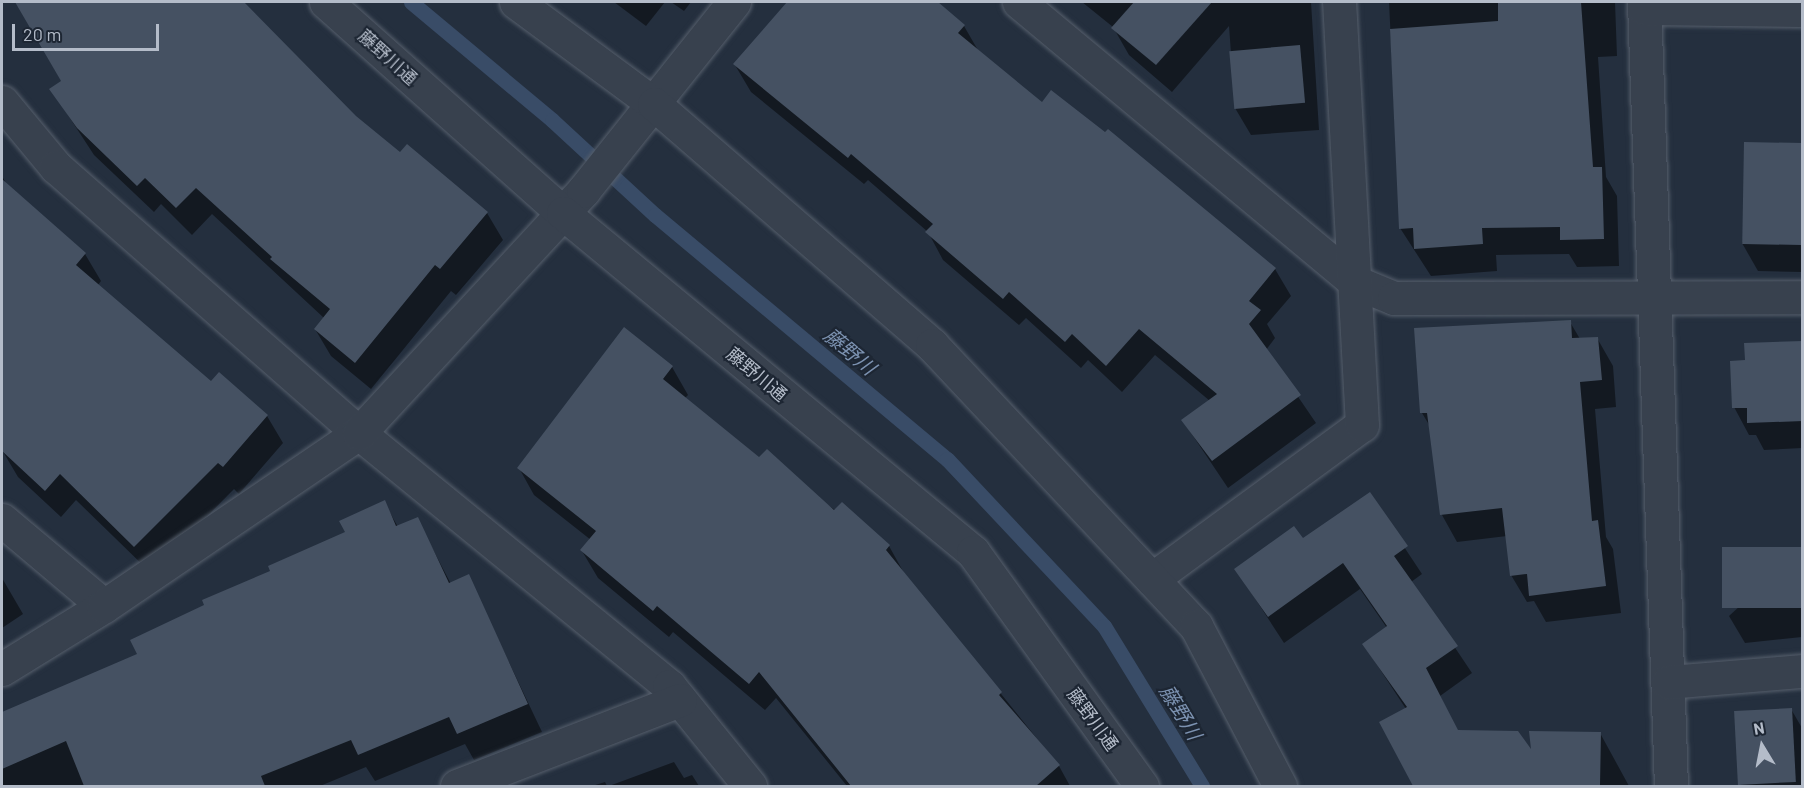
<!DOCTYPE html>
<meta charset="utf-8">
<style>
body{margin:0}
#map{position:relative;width:1804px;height:788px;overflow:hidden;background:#242f3e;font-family:Barlow,"Noto Sans JP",sans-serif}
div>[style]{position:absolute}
.shadow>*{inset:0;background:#0007}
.stream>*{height:15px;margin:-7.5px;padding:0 7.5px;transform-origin:7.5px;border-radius:7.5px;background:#394c67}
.building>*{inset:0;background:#455162;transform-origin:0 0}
.roads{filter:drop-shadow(0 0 2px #565f6c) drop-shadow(0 0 2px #565f6c)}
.minor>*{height:33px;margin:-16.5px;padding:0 16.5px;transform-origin:16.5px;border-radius:16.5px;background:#38414e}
.tertiary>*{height:33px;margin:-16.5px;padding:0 16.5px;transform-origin:16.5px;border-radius:16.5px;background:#38414e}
span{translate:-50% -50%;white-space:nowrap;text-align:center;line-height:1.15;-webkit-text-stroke:4.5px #1d2633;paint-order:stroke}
.street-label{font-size:18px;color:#b4bcc9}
.water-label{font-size:20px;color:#7c92b1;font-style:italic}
.frame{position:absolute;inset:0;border:3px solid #b4bcc9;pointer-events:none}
.north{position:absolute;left:1732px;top:716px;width:60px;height:60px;-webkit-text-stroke:4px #1d2633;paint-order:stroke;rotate:350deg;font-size:16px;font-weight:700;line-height:24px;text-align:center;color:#b4bcc9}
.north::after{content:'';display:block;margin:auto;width:21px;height:27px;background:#b4bcc9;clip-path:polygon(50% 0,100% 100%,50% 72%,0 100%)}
.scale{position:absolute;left:12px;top:24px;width:147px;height:27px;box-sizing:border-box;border:3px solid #b4bcc9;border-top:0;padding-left:8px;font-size:18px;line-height:21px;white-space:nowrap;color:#b4bcc9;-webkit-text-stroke:4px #1d2633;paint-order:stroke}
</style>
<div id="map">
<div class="shadow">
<div style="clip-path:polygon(16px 2px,242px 2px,355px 117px,400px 154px,487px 213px,503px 240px,456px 295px,451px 291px,371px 389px,331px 356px,315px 329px,324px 318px,212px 214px,192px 235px,161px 204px,154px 212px,94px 155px,51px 89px,62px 82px)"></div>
<div style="clip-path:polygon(614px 2px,665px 2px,646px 26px)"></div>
<div style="clip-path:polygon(671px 2px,691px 2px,684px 11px)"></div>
<div style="clip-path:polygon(789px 2px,935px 2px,964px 26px,979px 52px,1042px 104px,1106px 134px,1108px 131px,1275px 269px,1291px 296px,1267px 324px,1275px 338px,1266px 350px,1316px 423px,1228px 488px,1183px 421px,1210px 401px,1155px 355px,1122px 392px,1088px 360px,1081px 368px,1026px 318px,1019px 325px,943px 260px,928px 232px,868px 180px,864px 184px,751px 92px,735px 65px)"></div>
<div style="clip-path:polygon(1082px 2px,1311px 2px,1319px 130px,1251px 135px,1235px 108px,1229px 26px,1172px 92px,1129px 55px,1113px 27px)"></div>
<div style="clip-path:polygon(1389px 2px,1615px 2px,1617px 56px,1598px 57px,1606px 177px,1617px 196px,1619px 266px,1577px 267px,1569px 254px,1496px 255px,1497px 271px,1431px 276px,1400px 228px)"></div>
<div style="clip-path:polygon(1802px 145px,1802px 272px,1758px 271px,1742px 243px)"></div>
<div style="clip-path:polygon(2px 176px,8px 187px,85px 254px,101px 281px,98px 285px,211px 383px,219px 374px,267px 416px,283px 443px,239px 494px,234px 489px,151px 573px,76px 500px,61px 517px,18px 477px,2px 450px)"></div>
<div style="clip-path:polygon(1570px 322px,1580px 339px,1597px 338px,1613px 366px,1616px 407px,1595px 409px,1606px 537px,1613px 549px,1621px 613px,1546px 622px,1534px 601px,1527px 602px,1511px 575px,1507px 536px,1457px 542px,1442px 515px,1431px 428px,1422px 413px)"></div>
<div style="clip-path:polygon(624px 329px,672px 367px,688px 395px,684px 399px,759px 459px,889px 546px,904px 573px,1059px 766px,1070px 786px,847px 786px,776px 698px,765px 710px,673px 632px,669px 637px,598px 578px,582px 551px,591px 540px,534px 495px,519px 468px)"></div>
<div style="clip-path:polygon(1802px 345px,1802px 448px,1764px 450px,1756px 435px,1749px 435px,1734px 407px,1746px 361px)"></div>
<div style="clip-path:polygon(1369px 494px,1422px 574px,1411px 582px,1472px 673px,1440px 696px,1458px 732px,1533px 754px,1600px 733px,1629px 786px,1415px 786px,1381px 722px,1406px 709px,1364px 645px,1387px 628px,1360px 589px,1284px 643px,1236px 569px,1302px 540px)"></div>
<div style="clip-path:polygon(384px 502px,398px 527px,417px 519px,451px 584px,468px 576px,542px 732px,474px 760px,465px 744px,375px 781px,366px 767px,320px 786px,2px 786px,2px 714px,139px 654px,272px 572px,347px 533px)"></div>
<div style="clip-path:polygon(1802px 549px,1802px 637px,1745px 643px,1729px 616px)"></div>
<div style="clip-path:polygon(2px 578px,23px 614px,2px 628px)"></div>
<div style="clip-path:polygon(1791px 709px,1802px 728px,1802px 786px,1740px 786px)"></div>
<div style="clip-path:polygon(674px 762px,684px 778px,692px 775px,699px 786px,609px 786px)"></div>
<div style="clip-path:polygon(605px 782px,607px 786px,592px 786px)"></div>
</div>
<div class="stream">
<div style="left:411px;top:2px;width:184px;rotate:39.9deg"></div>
<div style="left:552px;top:120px;width:140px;rotate:42.7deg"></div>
<div style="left:655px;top:215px;width:381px;rotate:39.9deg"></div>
<div style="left:947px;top:459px;width:229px;rotate:46.8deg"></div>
<div style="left:1104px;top:626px;width:188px;rotate:58.5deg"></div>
</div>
<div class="building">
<div style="clip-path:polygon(15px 2px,244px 2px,356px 116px,400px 152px,407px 144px,488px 212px,440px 269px,435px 265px,355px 363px,314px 329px,330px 309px,270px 259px,272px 257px,196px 188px,176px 208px,145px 178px,137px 186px,77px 128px,49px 89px,61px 81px)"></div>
<div style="clip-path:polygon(787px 2px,938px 2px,965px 25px,958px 33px,1042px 102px,1051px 90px,1105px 132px,1108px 129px,1276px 268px,1249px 301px,1261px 310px,1249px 324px,1301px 395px,1212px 461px,1181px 420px,1217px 394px,1139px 329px,1106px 366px,1072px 334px,1065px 342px,1009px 292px,1003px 299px,925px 232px,933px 224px,851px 154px,848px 158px,733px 64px)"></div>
<div style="clip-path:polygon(1134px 2px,1212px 2px,1156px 65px,1111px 28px)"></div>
<div style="clip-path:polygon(1498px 2px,1581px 2px,1593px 167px,1602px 167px,1604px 239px,1560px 240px,1560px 227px,1482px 228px,1483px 244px,1414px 249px,1413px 228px,1399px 229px,1390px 29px,1498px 21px)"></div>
<div style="left:1300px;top:45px;width:58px;height:71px;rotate:85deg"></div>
<div style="left:1744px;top:142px;width:59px;height:102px;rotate:1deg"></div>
<div style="clip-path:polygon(2px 179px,86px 253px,76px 265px,211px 381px,219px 372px,268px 415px,223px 467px,218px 463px,134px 547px,60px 474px,45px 491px,2px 451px)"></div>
<div style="clip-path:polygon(1571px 320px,1572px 338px,1598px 337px,1602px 380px,1580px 382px,1592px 521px,1598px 520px,1606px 586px,1529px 596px,1527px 574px,1510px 576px,1502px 508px,1440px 515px,1427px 413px,1420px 413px,1414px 328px)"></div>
<div style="clip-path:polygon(624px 327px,673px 366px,663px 379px,759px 457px,767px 449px,834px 510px,842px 502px,890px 545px,886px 550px,1002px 692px,999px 695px,1060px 765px,1036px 786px,851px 786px,759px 672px,749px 684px,657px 606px,653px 611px,580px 550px,596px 531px,517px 468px)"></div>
<div style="clip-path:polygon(1803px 341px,1803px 421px,1747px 423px,1747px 408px,1732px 408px,1730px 361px,1745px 360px,1744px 343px)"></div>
<div style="clip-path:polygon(1370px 492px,1408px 546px,1394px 556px,1458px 646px,1426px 668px,1458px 730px,1518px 731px,1531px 749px,1529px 731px,1601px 732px,1600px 786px,1413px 786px,1379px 722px,1407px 707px,1362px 644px,1387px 626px,1343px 563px,1268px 617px,1234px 569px,1294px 526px,1303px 538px)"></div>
<div style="clip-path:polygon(385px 500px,396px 526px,418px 517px,449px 583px,469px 574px,528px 704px,457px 734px,449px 717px,358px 755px,351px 740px,261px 776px,265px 786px,84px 786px,66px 741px,2px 769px,2px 712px,137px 654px,130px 640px,204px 605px,202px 600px,270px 571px,268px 566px,345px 532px,339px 521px)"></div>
<div style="left:1803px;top:547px;width:61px;height:81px;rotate:90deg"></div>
<div style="left:1792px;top:708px;width:74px;height:58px;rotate:87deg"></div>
</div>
<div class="roads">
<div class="minor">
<div style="left:1019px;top:2px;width:437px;rotate:39.8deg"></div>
<div style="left:1355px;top:282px;width:42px;rotate:22.3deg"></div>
<div style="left:1394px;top:298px;width:408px;rotate:-0.1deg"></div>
<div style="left:1644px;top:2px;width:784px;rotate:88.03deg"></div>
<div style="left:1644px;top:8px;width:158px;rotate:0.7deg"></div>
<div style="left:2px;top:102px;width:85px;rotate:50.3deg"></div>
<div style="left:56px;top:167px;width:403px;rotate:41.3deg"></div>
<div style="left:359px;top:433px;width:400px;rotate:39.2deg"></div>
<div style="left:669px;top:686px;width:129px;rotate:51deg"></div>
<div style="left:2px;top:520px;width:133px;rotate:40.1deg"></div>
<div style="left:1152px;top:579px;width:260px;rotate:-36.3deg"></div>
<div style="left:1362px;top:425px;width:424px;rotate:-93.1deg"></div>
<div style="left:2px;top:669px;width:120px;rotate:-31.7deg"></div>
<div style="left:104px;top:606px;width:308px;rotate:-34.2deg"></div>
<div style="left:359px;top:433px;width:330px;rotate:-47.2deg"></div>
<div style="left:583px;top:191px;width:242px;rotate:-51.4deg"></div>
<div style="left:1668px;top:682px;width:134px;rotate:-4.7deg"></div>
<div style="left:457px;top:786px;width:239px;rotate:-21.1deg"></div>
</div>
<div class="tertiary">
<div style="left:326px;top:2px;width:317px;rotate:41.7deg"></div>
<div style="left:563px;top:213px;width:532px;rotate:39.58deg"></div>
<div style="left:973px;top:552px;width:289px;rotate:54.2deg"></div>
<div style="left:516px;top:2px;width:172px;rotate:36.5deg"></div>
<div style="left:654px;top:104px;width:368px;rotate:40.9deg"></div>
<div style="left:932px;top:345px;width:386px;rotate:46.8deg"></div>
<div style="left:1196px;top:626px;width:181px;rotate:62.3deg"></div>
</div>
</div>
<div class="street-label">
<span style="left:388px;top:57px;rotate:42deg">藤野川通</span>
<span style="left:757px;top:374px;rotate:40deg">藤野川通</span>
<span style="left:1093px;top:719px;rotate:54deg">藤野川通</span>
</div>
<div class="water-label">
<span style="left:850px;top:351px;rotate:40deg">藤野川</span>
<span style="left:1181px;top:712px;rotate:59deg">藤野川</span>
</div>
<div class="frame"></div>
<div class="north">N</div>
<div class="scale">20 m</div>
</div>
